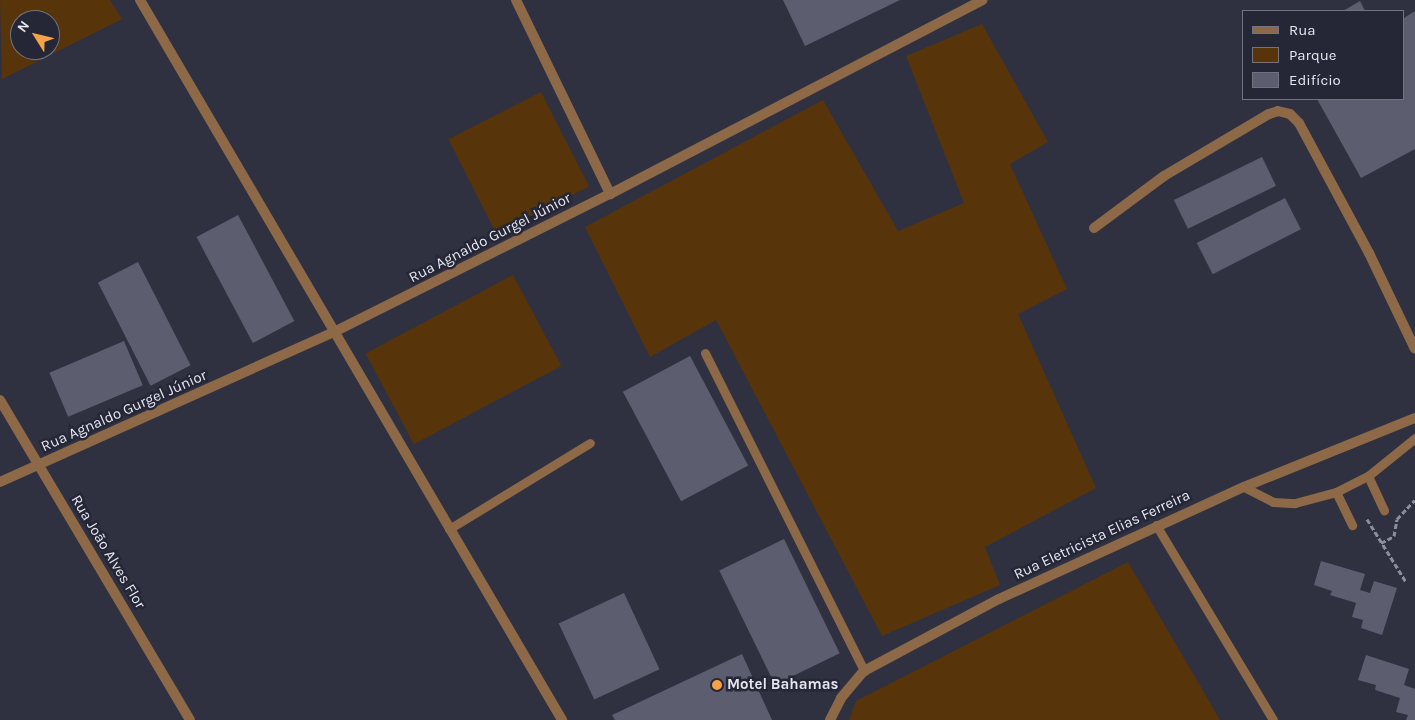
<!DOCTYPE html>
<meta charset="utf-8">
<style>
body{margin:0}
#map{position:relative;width:1415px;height:720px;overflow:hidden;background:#303140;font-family:Karla,sans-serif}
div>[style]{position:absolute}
.green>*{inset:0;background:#57340a;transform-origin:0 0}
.building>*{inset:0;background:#5c5d6e;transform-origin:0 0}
.path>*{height:3px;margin-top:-1.5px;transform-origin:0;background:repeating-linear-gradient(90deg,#8d8e9a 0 5px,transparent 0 7.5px)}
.service>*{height:9px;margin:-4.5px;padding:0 4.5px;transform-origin:4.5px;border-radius:4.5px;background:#8d6947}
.minor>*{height:10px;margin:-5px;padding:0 5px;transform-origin:5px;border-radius:5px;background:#8d6947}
.dots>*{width:14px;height:14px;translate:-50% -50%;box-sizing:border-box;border:2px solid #262736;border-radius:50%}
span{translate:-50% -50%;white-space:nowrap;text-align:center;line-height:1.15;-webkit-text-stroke:5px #262736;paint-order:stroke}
.street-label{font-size:15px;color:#e5e6f0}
.poi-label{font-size:15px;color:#e5e6f0;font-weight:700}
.left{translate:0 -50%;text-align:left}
.legend{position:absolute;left:1242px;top:10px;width:162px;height:90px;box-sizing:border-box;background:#262736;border:1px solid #727380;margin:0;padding:6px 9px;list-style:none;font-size:15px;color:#e5e6f0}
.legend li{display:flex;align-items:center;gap:10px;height:25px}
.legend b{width:25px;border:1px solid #727380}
.north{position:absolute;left:10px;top:10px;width:50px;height:50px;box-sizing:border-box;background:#262736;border:1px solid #727380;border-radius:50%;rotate:306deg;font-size:14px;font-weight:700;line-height:20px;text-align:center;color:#e5e6f0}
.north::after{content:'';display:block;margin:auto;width:18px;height:22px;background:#f6a246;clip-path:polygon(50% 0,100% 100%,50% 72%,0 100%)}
</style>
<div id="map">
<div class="green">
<div style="clip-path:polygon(evenodd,0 0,110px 0,122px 19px,2px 79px,0 0,20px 20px,50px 20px,50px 50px,20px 50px,20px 20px)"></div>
<div style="clip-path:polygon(982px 24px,1048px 142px,1010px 164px,1067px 289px,1018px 314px,1096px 488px,985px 547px,1000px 585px,882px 636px,716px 320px,650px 357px,585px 227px,823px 100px,898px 231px,964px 203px,906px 56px)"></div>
<div style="left:541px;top:92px;width:106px;height:104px;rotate:63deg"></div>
<div style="left:513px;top:275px;width:103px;height:167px;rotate:62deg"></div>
<div style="clip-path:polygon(1128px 562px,1220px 720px,849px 720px,856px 701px)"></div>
</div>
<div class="building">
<div style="clip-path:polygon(783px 0,900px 0,805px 46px)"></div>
<div style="clip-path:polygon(1360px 1px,1365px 11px,1343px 11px)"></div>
<div style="clip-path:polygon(1415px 11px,1415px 149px,1361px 178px,1317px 99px,1404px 99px,1404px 18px)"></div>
<div style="left:1262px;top:157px;width:32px;height:98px;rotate:64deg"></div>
<div style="left:1285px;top:198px;width:35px;height:99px;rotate:63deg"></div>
<div style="left:238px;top:215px;width:120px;height:47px;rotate:62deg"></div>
<div style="left:138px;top:262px;width:116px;height:45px;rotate:63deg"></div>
<div style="left:124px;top:341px;width:48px;height:81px;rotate:67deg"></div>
<div style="left:690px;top:356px;width:124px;height:76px;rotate:62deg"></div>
<div style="left:784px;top:539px;width:127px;height:72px;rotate:64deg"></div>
<div style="clip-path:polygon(1321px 561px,1365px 574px,1360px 590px,1370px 593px,1374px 581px,1397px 588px,1382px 635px,1361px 628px,1363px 620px,1352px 617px,1356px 603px,1330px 595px,1332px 591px,1314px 585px)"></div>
<div style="left:624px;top:593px;width:84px;height:72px;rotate:65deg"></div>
<div style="clip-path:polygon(742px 654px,772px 720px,615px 720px,612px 715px)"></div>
<div style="clip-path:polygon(1366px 655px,1409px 669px,1404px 685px,1415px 689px,1415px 720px,1406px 720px,1408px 715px,1396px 712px,1400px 698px,1375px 690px,1376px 685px,1358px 680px)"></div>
</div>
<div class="path">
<div style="left:1367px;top:519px;width:74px;rotate:58.2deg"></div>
<div style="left:1381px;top:543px;width:15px;rotate:-28deg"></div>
<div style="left:1394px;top:536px;width:17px;rotate:-80deg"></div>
<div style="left:1397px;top:519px;width:26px;rotate:-47deg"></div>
</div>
<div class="service">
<div style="left:705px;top:353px;width:356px;rotate:63.4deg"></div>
<div style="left:1368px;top:476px;width:38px;rotate:65deg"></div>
<div style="left:1244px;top:487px;width:33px;rotate:27deg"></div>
<div style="left:1273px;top:502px;width:22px;rotate:3deg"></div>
<div style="left:1295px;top:503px;width:42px;rotate:-15deg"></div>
<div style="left:1336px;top:492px;width:36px;rotate:-27deg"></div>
<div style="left:1368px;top:476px;width:60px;rotate:-39deg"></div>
<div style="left:1336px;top:492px;width:37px;rotate:64deg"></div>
<div style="left:1156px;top:525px;width:227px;rotate:59deg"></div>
<div style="left:449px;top:529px;width:165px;rotate:-31.4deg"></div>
</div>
<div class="minor">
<div style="left:140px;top:0;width:835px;rotate:59.62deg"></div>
<div style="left:516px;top:0;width:216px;rotate:64.1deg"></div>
<div style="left:1094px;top:228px;width:87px;rotate:-36.6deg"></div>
<div style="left:1164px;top:176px;width:122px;rotate:-30.6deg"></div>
<div style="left:1269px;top:114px;width:9px;rotate:-18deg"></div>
<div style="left:1278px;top:111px;width:12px;rotate:14deg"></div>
<div style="left:1290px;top:114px;width:13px;rotate:45deg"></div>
<div style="left:1299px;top:123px;width:148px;rotate:61.7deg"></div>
<div style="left:1369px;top:253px;width:106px;rotate:64.4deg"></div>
<div style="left:0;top:400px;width:372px;rotate:59.3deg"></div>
<div style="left:0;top:482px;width:366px;rotate:-24.2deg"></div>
<div style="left:334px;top:332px;width:309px;rotate:-26.6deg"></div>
<div style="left:610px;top:194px;width:420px;rotate:-27.5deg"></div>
<div style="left:830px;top:720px;width:25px;rotate:-63deg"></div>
<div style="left:841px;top:698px;width:35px;rotate:-50deg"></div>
<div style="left:864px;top:671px;width:153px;rotate:-28.1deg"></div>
<div style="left:999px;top:599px;width:269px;rotate:-24.6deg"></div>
<div style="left:1244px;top:487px;width:184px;rotate:-22deg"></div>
</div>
<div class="dots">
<div style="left:717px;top:685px;background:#f6a246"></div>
</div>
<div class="street-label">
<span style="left:490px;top:238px;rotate:-27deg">Rua Agnaldo Gurgel Júnior</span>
<span style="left:124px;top:411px;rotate:-24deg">Rua Agnaldo Gurgel Júnior</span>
<span style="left:1102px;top:535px;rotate:-25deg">Rua Eletricista Elias Ferreira</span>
<span style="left:108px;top:552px;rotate:59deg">Rua João Alves Flor</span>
</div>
<div class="poi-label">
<span class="left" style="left:727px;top:685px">Motel Bahamas</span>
</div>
<ul class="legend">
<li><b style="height:6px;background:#8d6947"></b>Rua</li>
<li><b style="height:14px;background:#57340a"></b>Parque</li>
<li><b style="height:14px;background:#5c5d6e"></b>Edifício</li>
</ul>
<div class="north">N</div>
</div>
